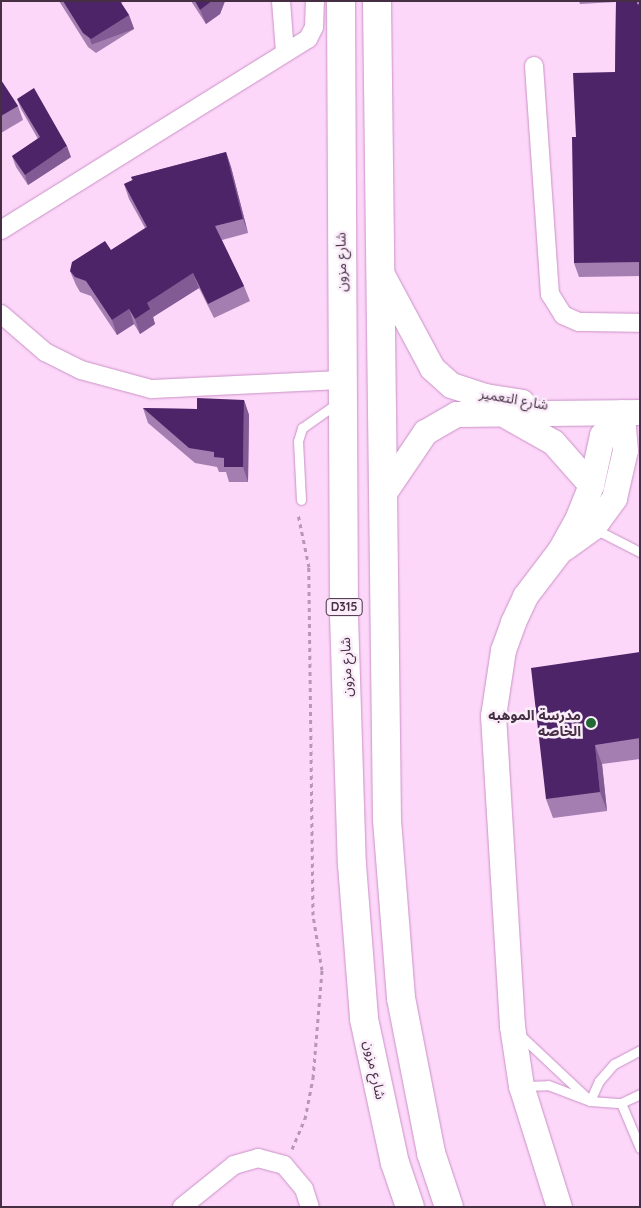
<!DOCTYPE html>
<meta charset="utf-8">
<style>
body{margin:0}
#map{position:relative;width:641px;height:1208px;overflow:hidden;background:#fcd7f9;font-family:Quicksand,"Noto Sans Arabic",sans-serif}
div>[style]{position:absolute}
.path>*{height:3px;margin-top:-1.5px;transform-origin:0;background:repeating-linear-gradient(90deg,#b797b5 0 4px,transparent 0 8px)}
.roads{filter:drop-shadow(0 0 1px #cb91c7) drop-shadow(0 0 1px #cb91c7)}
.lane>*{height:9px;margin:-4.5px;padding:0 4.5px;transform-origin:4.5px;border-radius:4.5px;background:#fff}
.street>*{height:18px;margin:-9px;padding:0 9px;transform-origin:9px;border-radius:9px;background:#fff}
.secondary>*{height:25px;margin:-12.5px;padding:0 12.5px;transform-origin:12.5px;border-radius:12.5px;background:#fff}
.primary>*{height:28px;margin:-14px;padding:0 14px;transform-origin:14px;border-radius:14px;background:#fff}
.wall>*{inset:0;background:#a47eb0}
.shaded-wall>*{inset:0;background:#825a94;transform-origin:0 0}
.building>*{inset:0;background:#4d2468}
.dots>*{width:14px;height:14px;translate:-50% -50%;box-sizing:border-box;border:2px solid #faedf9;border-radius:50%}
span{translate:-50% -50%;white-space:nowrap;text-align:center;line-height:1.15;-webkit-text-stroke:5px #faedf9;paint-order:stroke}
.shield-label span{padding:1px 4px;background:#faedf9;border:1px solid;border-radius:4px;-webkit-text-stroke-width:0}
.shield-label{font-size:12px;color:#462e45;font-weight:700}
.street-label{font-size:14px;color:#462e45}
.poi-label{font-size:14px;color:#462e45;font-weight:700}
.right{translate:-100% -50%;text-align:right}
.frame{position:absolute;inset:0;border:2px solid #462e45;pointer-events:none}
</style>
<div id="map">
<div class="path">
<div style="left:292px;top:1149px;width:33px;rotate:-67deg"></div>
<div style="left:305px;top:1119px;width:42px;rotate:-79deg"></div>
<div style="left:313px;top:1078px;width:108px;rotate:-85.2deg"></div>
<div style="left:322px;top:970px;width:56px;rotate:-99.3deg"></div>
<div style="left:313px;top:915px;width:348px;rotate:-90.7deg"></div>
<div style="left:309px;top:567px;width:54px;rotate:-101.7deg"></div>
</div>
<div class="roads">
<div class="lane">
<div style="left:301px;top:500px;width:59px;rotate:-92.9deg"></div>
<div style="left:298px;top:441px;width:14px;rotate:-73deg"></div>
<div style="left:302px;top:428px;width:45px;rotate:-35.1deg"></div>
<div style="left:593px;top:528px;width:53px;rotate:27.1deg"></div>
<div style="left:519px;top:1034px;width:92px;rotate:43.2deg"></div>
<div style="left:524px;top:1086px;width:24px;rotate:-2deg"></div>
<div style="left:548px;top:1085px;width:45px;rotate:20.9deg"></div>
<div style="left:590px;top:1101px;width:31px;rotate:4deg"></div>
<div style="left:621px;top:1103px;width:21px;rotate:-25deg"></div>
<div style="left:590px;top:1101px;width:22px;rotate:-66deg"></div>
<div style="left:599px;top:1081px;width:23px;rotate:-49deg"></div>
<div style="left:614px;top:1064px;width:30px;rotate:-28deg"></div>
<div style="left:621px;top:1103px;width:49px;rotate:67.1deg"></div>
</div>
<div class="street">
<div style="left:281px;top:1px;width:51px;rotate:85.5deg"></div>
<div style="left:534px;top:66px;width:229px;rotate:86deg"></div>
<div style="left:550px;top:294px;width:25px;rotate:58deg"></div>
<div style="left:563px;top:315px;width:17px;rotate:24deg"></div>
<div style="left:579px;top:322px;width:61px;rotate:0.9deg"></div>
<div style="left:1px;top:230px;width:362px;rotate:-31.9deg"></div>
<div style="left:308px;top:39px;width:13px;rotate:-63deg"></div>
<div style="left:314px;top:27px;width:26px;rotate:-88deg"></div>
<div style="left:1px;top:314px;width:58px;rotate:40.8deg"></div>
<div style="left:45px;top:352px;width:40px;rotate:26.6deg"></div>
<div style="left:81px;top:370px;width:73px;rotate:15.2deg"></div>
<div style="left:151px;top:389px;width:191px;rotate:-2.7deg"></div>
<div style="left:182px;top:1207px;width:67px;rotate:-38.9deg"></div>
<div style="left:234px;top:1165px;width:25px;rotate:-16deg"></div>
<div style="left:258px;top:1158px;width:27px;rotate:15deg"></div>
<div style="left:284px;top:1165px;width:31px;rotate:50deg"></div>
<div style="left:304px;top:1189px;width:19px;rotate:72deg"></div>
</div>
<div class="secondary">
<div style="left:380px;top:271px;width:110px;rotate:61.8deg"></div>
<div style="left:432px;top:368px;width:25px;rotate:42deg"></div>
<div style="left:451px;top:385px;width:36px;rotate:18deg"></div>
<div style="left:485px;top:396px;width:37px;rotate:9deg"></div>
<div style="left:507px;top:416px;width:53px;rotate:29.5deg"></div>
<div style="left:553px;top:442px;width:57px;rotate:48.5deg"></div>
<div style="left:383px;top:494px;width:75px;rotate:-55.9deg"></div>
<div style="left:425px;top:432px;width:36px;rotate:-30deg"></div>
<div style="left:456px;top:414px;width:184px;rotate:-0.6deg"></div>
<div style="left:564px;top:548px;width:36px;rotate:-36deg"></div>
<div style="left:593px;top:527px;width:36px;rotate:-54deg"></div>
<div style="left:614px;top:498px;width:49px;rotate:-77.1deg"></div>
<div style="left:625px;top:450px;width:38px;rotate:-95deg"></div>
<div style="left:559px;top:1207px;width:127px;rotate:-107.4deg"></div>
<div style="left:521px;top:1086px;width:61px;rotate:-98.5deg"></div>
<div style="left:512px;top:1026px;width:311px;rotate:-93.5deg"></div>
<div style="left:493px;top:716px;width:67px;rotate:-81.4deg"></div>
<div style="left:503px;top:650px;width:30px;rotate:-70deg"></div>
<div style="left:513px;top:622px;width:29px;rotate:-65deg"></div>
<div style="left:525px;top:596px;width:58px;rotate:-52.7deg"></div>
<div style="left:560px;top:550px;width:38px;rotate:-61deg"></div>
<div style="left:578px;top:517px;width:35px;rotate:-68deg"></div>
<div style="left:591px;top:485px;width:51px;rotate:-77.6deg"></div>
<div style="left:602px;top:435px;width:30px;rotate:-49deg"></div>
</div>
<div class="primary">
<div style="left:341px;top:1px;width:614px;rotate:89.72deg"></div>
<div style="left:344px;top:615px;width:250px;rotate:88.2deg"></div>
<div style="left:352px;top:865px;width:154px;rotate:85.5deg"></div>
<div style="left:364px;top:1019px;width:147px;rotate:77.9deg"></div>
<div style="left:395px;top:1163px;width:46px;rotate:71.2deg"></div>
<div style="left:377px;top:1px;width:819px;rotate:89.3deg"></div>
<div style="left:387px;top:820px;width:179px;rotate:85.5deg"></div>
<div style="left:401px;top:998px;width:158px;rotate:79deg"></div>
<div style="left:431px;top:1153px;width:57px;rotate:71.6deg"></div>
</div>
</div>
<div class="wall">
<div style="clip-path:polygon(59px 1px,125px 1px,121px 3px,129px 15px,134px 29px,96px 53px,88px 47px)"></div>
<div style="clip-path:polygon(191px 1px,225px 1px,220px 14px,206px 24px)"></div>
<div style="clip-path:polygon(579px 1px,640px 1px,640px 276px,579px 277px,574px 263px,576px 137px,615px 72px,616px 2px,580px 4px)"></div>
<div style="clip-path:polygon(1px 80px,18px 106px,23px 120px,1px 133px)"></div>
<div style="clip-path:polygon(17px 99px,71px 157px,28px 185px,16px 167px,12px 156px,38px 139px,21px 109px)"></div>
<div style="clip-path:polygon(226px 152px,231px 167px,248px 233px,222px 240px,244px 286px,250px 301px,214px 318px,199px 288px,153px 317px,155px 324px,140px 334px,134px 324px,117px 335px,91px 296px,80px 292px,76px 285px,70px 271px,111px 250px,145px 228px,129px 199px,124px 184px,132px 180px,131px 177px)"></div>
<div style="clip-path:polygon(244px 400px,249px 415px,248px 482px,229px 482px,226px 472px,219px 472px,217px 467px,195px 463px,148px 423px,143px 408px,197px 409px)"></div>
<div style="clip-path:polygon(640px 652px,640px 759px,602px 764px,607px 811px,553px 818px,546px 799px)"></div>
</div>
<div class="shaded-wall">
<div style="clip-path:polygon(212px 1px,225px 1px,220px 14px,206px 24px,200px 10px)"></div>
<div style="left:129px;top:15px;width:15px;height:45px;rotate:70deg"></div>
<div style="clip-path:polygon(67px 146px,71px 157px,28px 185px,25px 175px)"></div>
<div style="clip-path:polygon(226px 152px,231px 167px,248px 233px,243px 219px)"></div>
<div style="clip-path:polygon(193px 273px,199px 288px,153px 317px,155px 324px,140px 334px,135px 319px,147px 303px)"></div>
<div style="clip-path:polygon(129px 309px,134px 324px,117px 335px,112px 320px)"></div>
<div style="clip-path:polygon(244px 400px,249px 415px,248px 482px,243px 467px)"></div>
<div style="clip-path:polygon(595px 745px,602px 764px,607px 811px,600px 792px)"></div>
</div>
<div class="building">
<div style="clip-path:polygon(63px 1px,120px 1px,129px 15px,91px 39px,83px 33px)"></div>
<div style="clip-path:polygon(195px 1px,212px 1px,200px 10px)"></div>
<div style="clip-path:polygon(616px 1px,637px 1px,637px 4px,640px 5px,640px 262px,574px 263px,572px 137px,576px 137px,573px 73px,615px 72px)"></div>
<div style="clip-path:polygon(1px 80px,18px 106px,1px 116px)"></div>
<div style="clip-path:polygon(34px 88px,67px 146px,25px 175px,12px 156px,40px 137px,17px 99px)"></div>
<div style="clip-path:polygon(226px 152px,243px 219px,215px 226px,244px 286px,208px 304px,193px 273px,147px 303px,150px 309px,135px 319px,129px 309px,112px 320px,86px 281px,75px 277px,70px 271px,72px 262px,105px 241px,111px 250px,147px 227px,124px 184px,133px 180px,131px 177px)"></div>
<div style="clip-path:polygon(197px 398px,244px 400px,243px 467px,224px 467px,224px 458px,214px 457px,214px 452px,189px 448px,143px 408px,197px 409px)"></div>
<div style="clip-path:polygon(640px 652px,640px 738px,595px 745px,600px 792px,546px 799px,531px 668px)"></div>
</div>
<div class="dots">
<div style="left:591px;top:723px;background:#216835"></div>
</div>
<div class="shield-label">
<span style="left:344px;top:607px">D315</span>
</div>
<div class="street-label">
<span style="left:341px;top:262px;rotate:-91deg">شارع مزون</span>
<span style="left:514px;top:399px;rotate:10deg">شارع التعمير</span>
<span style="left:346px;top:667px;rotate:-92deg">شارع مزون</span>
<span style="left:375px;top:1070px;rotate:78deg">شارع مزون</span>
</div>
<div class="poi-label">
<span class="right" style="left:581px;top:723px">مدرسة الموهبه<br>الخاصه</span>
</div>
<div class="frame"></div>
</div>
